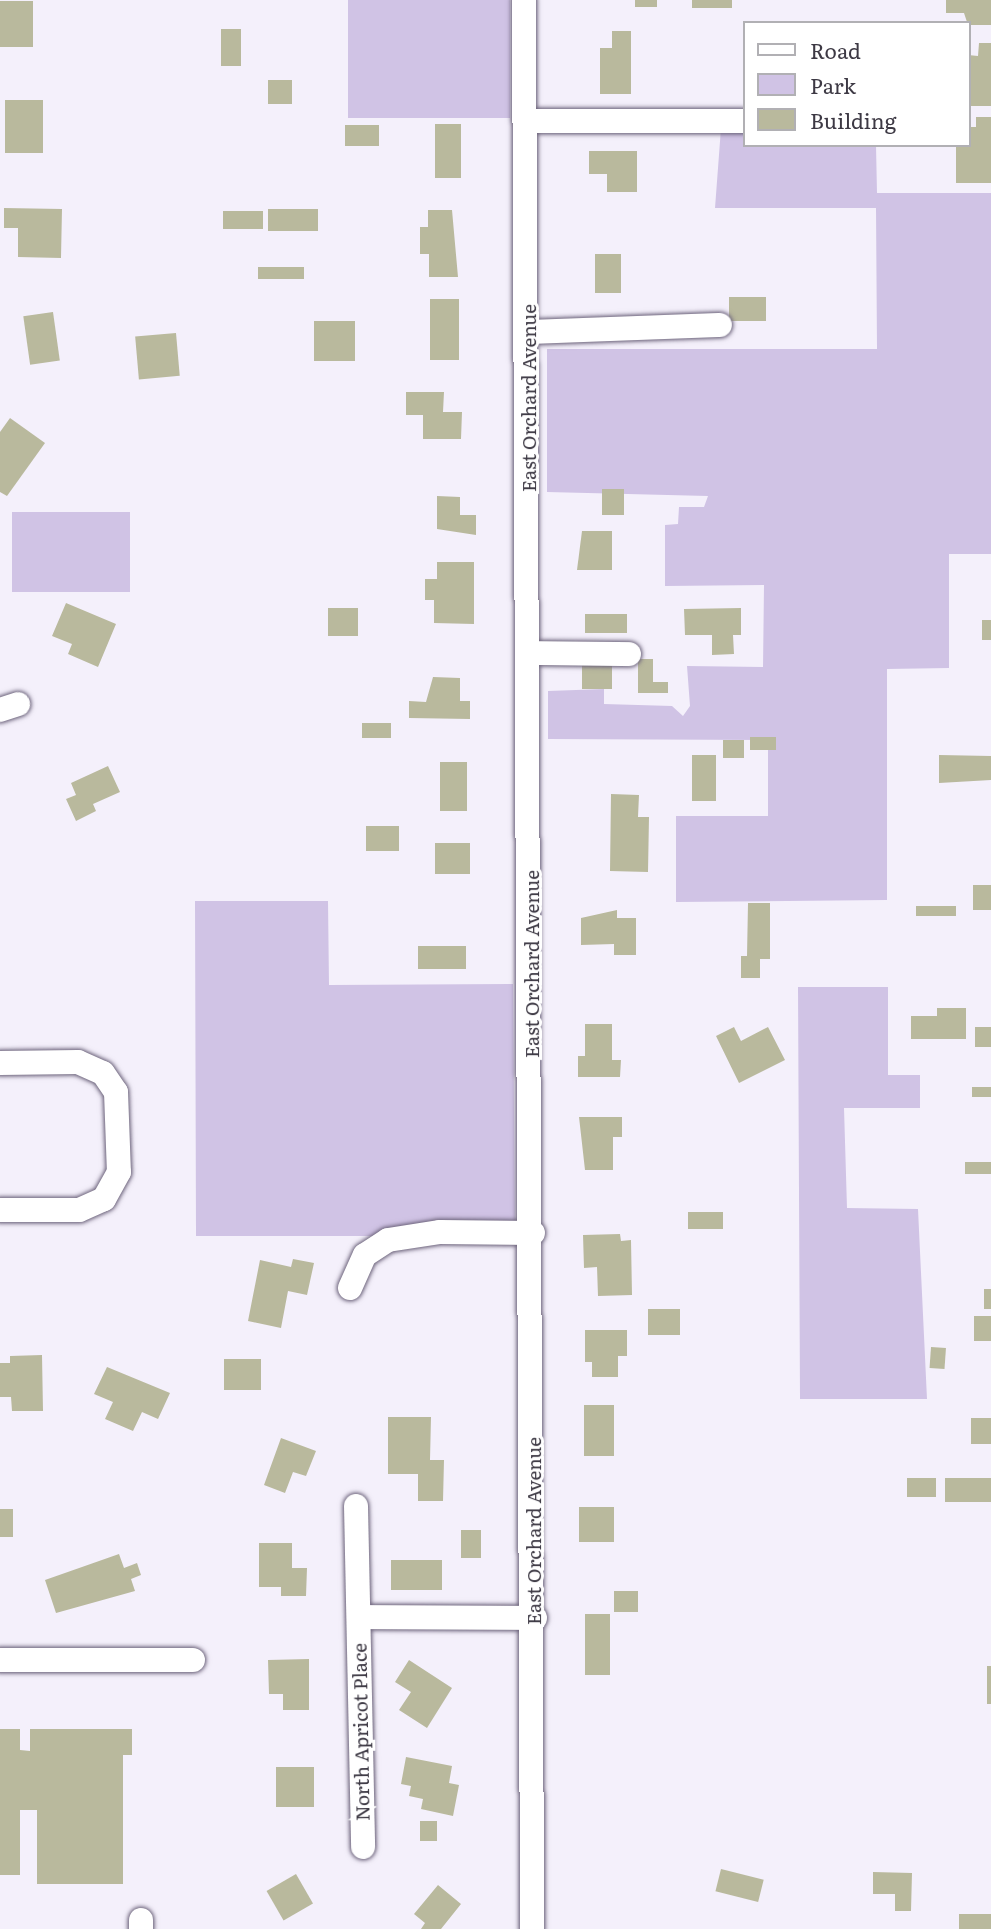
<!DOCTYPE html>
<style>
body{margin:0}
#map{position:relative;width:991px;height:1929px;overflow:hidden;background:#f4f0fb;font-family:Literata,serif}
div>[style]{position:absolute}
.green>*{inset:0;background:#d0c3e5;transform-origin:0 0}
.building>*{inset:0;background:#b9b99d;transform-origin:0 0}
.roads{filter:drop-shadow(0 0 2px #6d647c) drop-shadow(0 0 2px #6d647c)}
.minor>*{height:24px;margin:-12px;padding:0 12px;transform-origin:12px;border-radius:12px;background:#fff}
span{translate:-50% -50%;white-space:nowrap;text-align:center;line-height:1.15;-webkit-text-stroke:6px #fff;paint-order:stroke}
.street-label{font-size:19px;color:#3d3944}
.legend{position:absolute;left:743px;top:21px;width:228px;height:126px;box-sizing:border-box;background:#fff;border:2px solid #b1b0b4;margin:0;padding:9px 12px;list-style:none;font-size:21px;color:#3d3944}
.legend li{display:flex;align-items:center;gap:14px;height:35px}
.legend b{width:35px;border:2px solid #b1b0b4}
</style>
<div id="map">
<div class="green">
<div style="left:348px;top:0;width:162px;height:118px"></div>
<div style="clip-path:polygon(721px 128px,744px 128px,744px 145px,876px 145px,877px 193px,991px 193px,991px 554px,949px 554px,949px 668px,887px 669px,887px 900px,676px 902px,676px 816px,768px 816px,768px 740px,548px 739px,548px 691px,604px 689px,604px 704px,672px 706px,683px 716px,690px 706px,687px 666px,763px 667px,764px 585px,665px 586px,665px 525px,678px 524px,679px 507px,704px 507px,708px 496px,547px 492px,547px 349px,877px 349px,876px 208px,715px 208px)"></div>
<div style="left:12px;top:512px;width:118px;height:80px"></div>
<div style="clip-path:polygon(195px 901px,328px 901px,329px 985px,513px 984px,515px 1236px,196px 1236px)"></div>
<div style="clip-path:polygon(888px 987px,888px 1075px,920px 1075px,920px 1108px,844px 1108px,847px 1208px,918px 1209px,927px 1399px,800px 1399px,798px 987px)"></div>
</div>
<div class="building">
<div style="left:635px;top:0;width:22px;height:7px"></div>
<div style="left:692px;top:0;width:40px;height:8px"></div>
<div style="clip-path:polygon(946px 0,991px 0,991px 25px,968px 25px,964px 13px,946px 13px)"></div>
<div style="left:0;top:1px;width:33px;height:46px"></div>
<div style="left:221px;top:29px;width:20px;height:37px"></div>
<div style="clip-path:polygon(612px 31px,631px 31px,631px 94px,600px 94px,600px 48px,612px 48px)"></div>
<div style="clip-path:polygon(979px 43px,991px 43px,991px 106px,968px 106px,968px 55px,978px 56px)"></div>
<div style="left:268px;top:80px;width:24px;height:24px"></div>
<div style="left:5px;top:100px;width:38px;height:53px"></div>
<div style="clip-path:polygon(976px 117px,991px 117px,991px 183px,956px 183px,956px 145px,968px 145px,968px 127px,976px 127px)"></div>
<div style="left:435px;top:124px;width:26px;height:54px"></div>
<div style="left:345px;top:125px;width:34px;height:21px"></div>
<div style="clip-path:polygon(589px 151px,637px 151px,637px 192px,607px 192px,607px 174px,589px 174px)"></div>
<div style="clip-path:polygon(4px 208px,62px 209px,61px 258px,18px 257px,18px 228px,4px 228px)"></div>
<div style="left:268px;top:209px;width:50px;height:22px"></div>
<div style="clip-path:polygon(428px 210px,452px 210px,458px 277px,429px 277px,429px 254px,420px 254px,420px 227px,428px 227px)"></div>
<div style="left:223px;top:211px;width:40px;height:18px"></div>
<div style="left:595px;top:254px;width:26px;height:39px"></div>
<div style="left:258px;top:267px;width:46px;height:12px"></div>
<div style="left:729px;top:297px;width:37px;height:24px"></div>
<div style="left:430px;top:299px;width:29px;height:61px"></div>
<div style="left:53px;top:312px;width:49px;height:30px;rotate:82deg"></div>
<div style="left:314px;top:321px;width:41px;height:40px"></div>
<div style="left:176px;top:333px;width:43px;height:41px;rotate:85deg"></div>
<div style="clip-path:polygon(406px 392px,444px 392px,443px 412px,462px 412px,461px 439px,423px 439px,423px 415px,406px 415px)"></div>
<div style="clip-path:polygon(10px 418px,45px 443px,7px 496px,0 492px,0 432px)"></div>
<div style="left:602px;top:489px;width:22px;height:26px"></div>
<div style="clip-path:polygon(437px 496px,460px 497px,460px 515px,476px 515px,476px 535px,437px 529px)"></div>
<div style="clip-path:polygon(582px 531px,612px 531px,612px 570px,577px 570px)"></div>
<div style="clip-path:polygon(437px 562px,474px 562px,474px 624px,434px 623px,434px 600px,425px 600px,425px 579px,437px 579px)"></div>
<div style="clip-path:polygon(66px 603px,116px 624px,98px 667px,68px 654px,72px 644px,52px 636px)"></div>
<div style="left:328px;top:608px;width:30px;height:28px"></div>
<div style="clip-path:polygon(741px 608px,741px 635px,733px 635px,734px 654px,712px 655px,712px 635px,685px 635px,684px 609px)"></div>
<div style="left:585px;top:614px;width:42px;height:19px"></div>
<div style="left:982px;top:620px;width:9px;height:20px"></div>
<div style="clip-path:polygon(638px 659px,653px 659px,653px 682px,668px 682px,668px 693px,638px 693px)"></div>
<div style="left:582px;top:663px;width:30px;height:26px"></div>
<div style="clip-path:polygon(433px 677px,460px 678px,460px 701px,470px 701px,470px 719px,409px 718px,409px 701px,426px 702px)"></div>
<div style="left:362px;top:723px;width:29px;height:15px"></div>
<div style="left:750px;top:737px;width:26px;height:13px"></div>
<div style="left:723px;top:740px;width:21px;height:18px"></div>
<div style="left:692px;top:755px;width:24px;height:46px"></div>
<div style="clip-path:polygon(939px 755px,991px 756px,991px 780px,939px 783px)"></div>
<div style="left:440px;top:762px;width:27px;height:49px"></div>
<div style="clip-path:polygon(108px 766px,120px 792px,93px 804px,96px 811px,76px 821px,66px 799px,76px 795px,71px 783px)"></div>
<div style="clip-path:polygon(611px 794px,639px 795px,638px 817px,649px 817px,648px 872px,610px 871px)"></div>
<div style="left:366px;top:826px;width:33px;height:25px"></div>
<div style="left:435px;top:843px;width:35px;height:31px"></div>
<div style="left:973px;top:885px;width:18px;height:25px"></div>
<div style="clip-path:polygon(748px 903px,770px 903px,770px 959px,760px 959px,760px 978px,741px 978px,741px 956px,747px 956px)"></div>
<div style="left:916px;top:906px;width:40px;height:10px"></div>
<div style="clip-path:polygon(617px 910px,617px 918px,636px 918px,636px 955px,614px 955px,614px 944px,581px 945px,581px 918px)"></div>
<div style="left:418px;top:946px;width:48px;height:23px"></div>
<div style="clip-path:polygon(937px 1008px,966px 1008px,966px 1039px,911px 1039px,911px 1016px,937px 1016px)"></div>
<div style="clip-path:polygon(585px 1024px,612px 1024px,612px 1060px,621px 1060px,620px 1077px,578px 1077px,578px 1056px,585px 1056px)"></div>
<div style="clip-path:polygon(734px 1027px,741px 1041px,768px 1027px,785px 1060px,739px 1083px,716px 1036px)"></div>
<div style="left:975px;top:1027px;width:16px;height:20px"></div>
<div style="left:972px;top:1087px;width:19px;height:10px"></div>
<div style="clip-path:polygon(579px 1117px,622px 1117px,622px 1137px,613px 1137px,613px 1170px,585px 1170px)"></div>
<div style="left:991px;top:1162px;width:12px;height:26px;rotate:90deg"></div>
<div style="left:688px;top:1212px;width:35px;height:17px"></div>
<div style="clip-path:polygon(620px 1234px,621px 1241px,631px 1240px,632px 1295px,598px 1296px,597px 1267px,584px 1268px,583px 1235px)"></div>
<div style="clip-path:polygon(293px 1259px,314px 1263px,307px 1295px,288px 1291px,281px 1328px,248px 1321px,260px 1260px,291px 1267px)"></div>
<div style="left:984px;top:1289px;width:7px;height:20px"></div>
<div style="left:648px;top:1309px;width:32px;height:26px"></div>
<div style="left:974px;top:1316px;width:17px;height:25px"></div>
<div style="clip-path:polygon(585px 1330px,627px 1330px,627px 1356px,618px 1356px,618px 1377px,592px 1377px,592px 1362px,585px 1362px)"></div>
<div style="left:931px;top:1347px;width:15px;height:21px;rotate:4deg"></div>
<div style="clip-path:polygon(42px 1355px,43px 1411px,12px 1411px,11px 1397px,0 1397px,0 1363px,10px 1363px,10px 1356px)"></div>
<div style="left:224px;top:1359px;width:37px;height:31px"></div>
<div style="clip-path:polygon(107px 1367px,170px 1393px,158px 1419px,142px 1412px,133px 1431px,105px 1419px,113px 1402px,94px 1394px)"></div>
<div style="left:584px;top:1405px;width:30px;height:51px"></div>
<div style="clip-path:polygon(388px 1417px,431px 1417px,430px 1460px,444px 1460px,443px 1501px,418px 1501px,418px 1474px,388px 1474px)"></div>
<div style="left:971px;top:1418px;width:20px;height:26px"></div>
<div style="clip-path:polygon(281px 1438px,316px 1451px,306px 1476px,293px 1472px,285px 1493px,264px 1485px)"></div>
<div style="left:907px;top:1478px;width:29px;height:19px"></div>
<div style="left:945px;top:1478px;width:46px;height:24px"></div>
<div style="left:579px;top:1507px;width:35px;height:35px"></div>
<div style="left:0;top:1509px;width:13px;height:28px"></div>
<div style="left:461px;top:1530px;width:20px;height:28px"></div>
<div style="clip-path:polygon(259px 1543px,292px 1543px,292px 1568px,307px 1568px,306px 1596px,281px 1596px,281px 1587px,259px 1587px)"></div>
<div style="clip-path:polygon(119px 1554px,124px 1568px,137px 1563px,141px 1575px,131px 1579px,135px 1591px,56px 1613px,45px 1580px)"></div>
<div style="left:391px;top:1560px;width:51px;height:30px"></div>
<div style="left:614px;top:1591px;width:24px;height:21px"></div>
<div style="left:585px;top:1614px;width:25px;height:61px"></div>
<div style="clip-path:polygon(309px 1659px,309px 1710px,283px 1710px,283px 1694px,269px 1694px,268px 1660px)"></div>
<div style="clip-path:polygon(409px 1660px,452px 1688px,427px 1728px,399px 1710px,411px 1692px,395px 1682px)"></div>
<div style="left:987px;top:1666px;width:4px;height:38px"></div>
<div style="clip-path:polygon(0 1729px,20px 1729px,20px 1750px,30px 1751px,30px 1729px,132px 1729px,132px 1755px,123px 1755px,123px 1884px,37px 1884px,37px 1810px,20px 1810px,20px 1875px,0 1875px)"></div>
<div style="clip-path:polygon(406px 1757px,452px 1766px,449px 1783px,459px 1785px,453px 1816px,421px 1809px,423px 1799px,409px 1796px,411px 1786px,401px 1784px)"></div>
<div style="left:276px;top:1767px;width:38px;height:40px"></div>
<div style="left:420px;top:1821px;width:17px;height:20px"></div>
<div style="left:721px;top:1869px;width:44px;height:23px;rotate:14deg"></div>
<div style="clip-path:polygon(873px 1872px,912px 1873px,911px 1911px,895px 1911px,895px 1894px,873px 1894px)"></div>
<div style="left:296px;top:1874px;width:34px;height:34px;rotate:60deg"></div>
<div style="clip-path:polygon(438px 1885px,461px 1904px,441px 1929px,421px 1929px,425px 1923px,414px 1914px)"></div>
<div style="left:959px;top:1914px;width:32px;height:15px"></div>
</div>
<div class="roads">
<div class="minor">
<div style="left:524px;top:0;width:1929px;rotate:89.76deg"></div>
<div style="left:526px;top:121px;width:218px"></div>
<div style="left:528px;top:332px;width:192px;rotate:-2.1deg"></div>
<div style="left:530px;top:653px;width:99px;rotate:0.6deg"></div>
<div style="left:0;top:710px;width:19px;rotate:-18deg"></div>
<div style="left:0;top:1063px;width:78px;rotate:-0.7deg"></div>
<div style="left:78px;top:1062px;width:27px;rotate:24deg"></div>
<div style="left:103px;top:1073px;width:23px;rotate:56deg"></div>
<div style="left:116px;top:1092px;width:80px;rotate:87.9deg"></div>
<div style="left:119px;top:1172px;width:31px;rotate:119deg"></div>
<div style="left:104px;top:1199px;width:27px;rotate:156deg"></div>
<div style="left:79px;top:1210px;width:79px;rotate:180deg"></div>
<div style="left:350px;top:1288px;width:36px;rotate:-66deg"></div>
<div style="left:365px;top:1255px;width:27px;rotate:-33deg"></div>
<div style="left:388px;top:1240px;width:53px;rotate:-8.7deg"></div>
<div style="left:440px;top:1232px;width:93px;rotate:0.6deg"></div>
<div style="left:356px;top:1506px;width:341px;rotate:88.8deg"></div>
<div style="left:359px;top:1617px;width:176px;rotate:0.3deg"></div>
<div style="left:0;top:1660px;width:193px"></div>
<div style="left:141px;top:1929px;width:9px;rotate:-90deg"></div>
</div>
</div>
<div class="street-label">
<span style="left:529px;top:398px;rotate:-90deg">East Orchard Avenue</span>
<span style="left:532px;top:964px;rotate:-90deg">East Orchard Avenue</span>
<span style="left:534px;top:1531px;rotate:-90deg">East Orchard Avenue</span>
<span style="left:361px;top:1732px;rotate:-91deg">North Apricot Place</span>
</div>
<ul class="legend">
<li><b style="height:9px;background:#fff"></b>Road</li>
<li><b style="height:19px;background:#d0c3e5"></b>Park</li>
<li><b style="height:19px;background:#b9b99d"></b>Building</li>
</ul>
</div>
